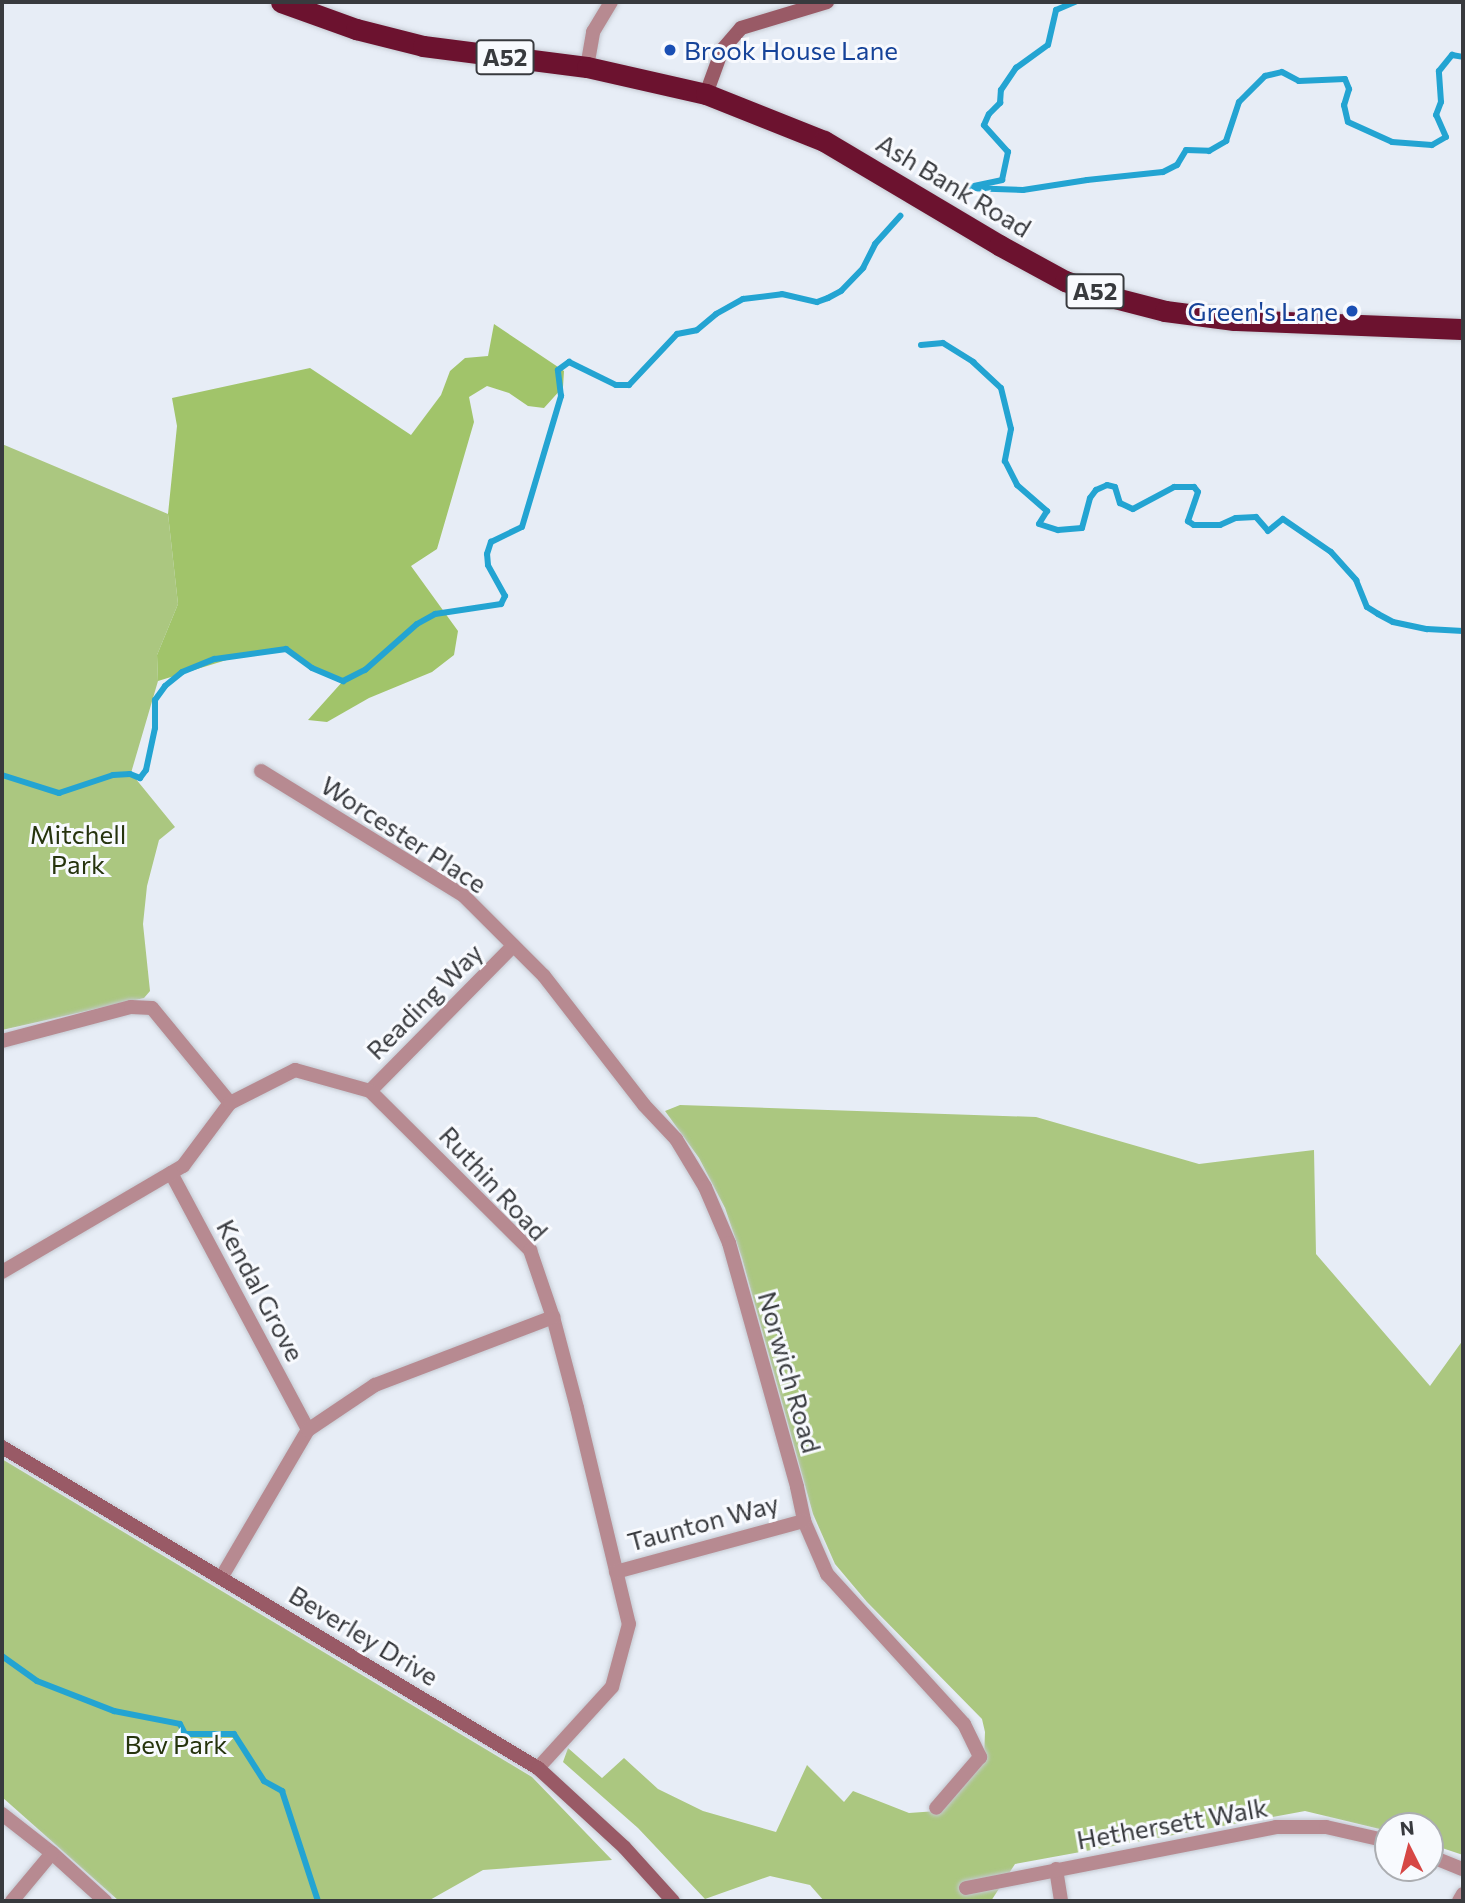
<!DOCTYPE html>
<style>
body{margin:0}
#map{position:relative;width:1465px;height:1903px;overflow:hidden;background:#e7edf6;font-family:Commissioner,sans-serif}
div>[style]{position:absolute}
.green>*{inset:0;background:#abc780}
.forest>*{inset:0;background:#a1c46a}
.stream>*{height:6px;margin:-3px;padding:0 3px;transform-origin:3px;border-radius:3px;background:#23a4d2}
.roads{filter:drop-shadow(0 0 2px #c4c9d1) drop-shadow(0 0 2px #c4c9d1)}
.street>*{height:14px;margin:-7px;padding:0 7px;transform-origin:7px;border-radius:7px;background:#b78a91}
.secondary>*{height:14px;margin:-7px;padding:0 7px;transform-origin:7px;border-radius:7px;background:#995a66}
.highway>*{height:21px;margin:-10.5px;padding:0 10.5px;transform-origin:10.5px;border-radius:10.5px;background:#6c122f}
.dots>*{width:19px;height:19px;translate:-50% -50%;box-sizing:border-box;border:4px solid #f8fafe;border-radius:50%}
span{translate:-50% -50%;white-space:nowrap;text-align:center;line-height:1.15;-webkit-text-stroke:6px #f8fafe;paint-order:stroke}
.shield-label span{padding:2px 5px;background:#f8fafe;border:2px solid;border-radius:5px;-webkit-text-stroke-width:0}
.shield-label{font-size:24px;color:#383a3e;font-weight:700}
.transit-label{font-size:26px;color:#164399}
.left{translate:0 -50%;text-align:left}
.right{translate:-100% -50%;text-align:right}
.street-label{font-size:26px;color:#383a3e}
.park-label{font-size:26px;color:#26340e}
.frame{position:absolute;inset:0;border:4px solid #383a3e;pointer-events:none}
.north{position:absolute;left:1374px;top:1812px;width:70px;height:70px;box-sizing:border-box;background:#f8fafe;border:2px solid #abadb1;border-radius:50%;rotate:354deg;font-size:19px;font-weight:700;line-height:28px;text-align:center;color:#383a3e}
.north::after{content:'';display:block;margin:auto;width:24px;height:32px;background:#d64745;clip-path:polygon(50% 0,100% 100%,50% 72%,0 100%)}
</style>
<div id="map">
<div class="green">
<div style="clip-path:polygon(2px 444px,168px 514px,178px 604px,157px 655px,158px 681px,131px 773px,175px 827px,159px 840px,147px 886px,143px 924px,150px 991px,144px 998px,2px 1030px)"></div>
<div style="clip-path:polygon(680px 1105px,1036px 1117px,1199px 1164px,1314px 1150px,1316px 1254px,1430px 1386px,1463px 1340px,1463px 1855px,1430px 1844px,1430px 1826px,1388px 1826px,1388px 1831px,1305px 1811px,1015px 1864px,991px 1901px,824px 1901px,810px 1885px,770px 1876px,705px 1899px,638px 1828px,563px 1762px,568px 1748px,602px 1778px,624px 1758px,658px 1789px,703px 1811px,776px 1832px,807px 1765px,844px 1802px,853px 1791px,909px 1813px,937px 1811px,984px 1757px,985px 1732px,982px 1719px,867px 1602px,835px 1564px,813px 1514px,742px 1258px,725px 1208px,699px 1158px,665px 1111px)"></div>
<div style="clip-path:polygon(2px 1459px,532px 1777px,612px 1860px,483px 1870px,428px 1901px,119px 1901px,2px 1797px)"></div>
</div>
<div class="forest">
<div style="clip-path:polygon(494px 324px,564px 371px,563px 387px,544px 408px,528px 406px,509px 393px,487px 386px,469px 397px,474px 422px,437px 549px,411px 566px,458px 631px,454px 655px,432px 672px,369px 698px,327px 722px,308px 720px,343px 681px,312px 668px,286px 649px,256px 651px,158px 681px,157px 655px,178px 604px,168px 514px,177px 426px,172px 398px,310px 368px,411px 435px,441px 395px,450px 371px,465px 358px,488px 356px)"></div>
</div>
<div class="stream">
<div style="left:974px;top:186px;width:29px;rotate:-12deg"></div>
<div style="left:1002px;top:180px;width:29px;rotate:-78deg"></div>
<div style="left:1008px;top:152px;width:36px;rotate:-132deg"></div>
<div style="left:984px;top:125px;width:12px;rotate:-66deg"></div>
<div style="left:989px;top:114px;width:16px;rotate:-45deg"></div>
<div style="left:1000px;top:103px;width:13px;rotate:-86deg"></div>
<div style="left:1001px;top:90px;width:27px;rotate:-56deg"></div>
<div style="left:1016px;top:68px;width:39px;rotate:-36deg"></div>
<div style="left:1048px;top:45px;width:36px;rotate:-77deg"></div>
<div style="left:1056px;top:10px;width:21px;rotate:-23deg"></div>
<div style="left:966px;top:188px;width:57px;rotate:2deg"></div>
<div style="left:1023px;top:190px;width:65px;rotate:-8.9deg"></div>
<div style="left:1087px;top:180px;width:76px;rotate:-6deg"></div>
<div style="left:1163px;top:172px;width:16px;rotate:-27deg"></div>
<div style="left:1177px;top:165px;width:17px;rotate:-59deg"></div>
<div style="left:1186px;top:150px;width:23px;rotate:2deg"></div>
<div style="left:1209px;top:151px;width:20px;rotate:-30deg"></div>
<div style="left:1226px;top:141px;width:41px;rotate:-71.6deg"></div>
<div style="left:1239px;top:102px;width:37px;rotate:-45deg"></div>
<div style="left:1265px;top:76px;width:17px;rotate:-13deg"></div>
<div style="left:1282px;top:72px;width:19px;rotate:28deg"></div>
<div style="left:1299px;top:81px;width:46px;rotate:-2.5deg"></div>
<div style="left:1345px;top:79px;width:11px;rotate:68deg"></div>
<div style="left:1349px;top:89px;width:17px;rotate:107deg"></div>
<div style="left:1344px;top:105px;width:17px;rotate:77deg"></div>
<div style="left:1348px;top:122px;width:48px;rotate:24.4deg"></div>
<div style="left:1392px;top:142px;width:40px;rotate:4.3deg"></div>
<div style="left:1432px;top:145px;width:16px;rotate:-30deg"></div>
<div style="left:1446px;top:137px;width:24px;rotate:-114deg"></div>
<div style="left:1436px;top:115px;width:14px;rotate:-69deg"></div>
<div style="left:1441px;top:102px;width:31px;rotate:-94deg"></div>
<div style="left:1439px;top:71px;width:21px;rotate:-51deg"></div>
<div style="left:1452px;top:55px;width:11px;rotate:10deg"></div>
<div style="left:921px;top:345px;width:22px;rotate:-5deg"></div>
<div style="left:943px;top:343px;width:36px;rotate:32deg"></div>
<div style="left:973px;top:362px;width:38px;rotate:43deg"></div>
<div style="left:1001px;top:388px;width:42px;rotate:76.3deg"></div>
<div style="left:1011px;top:429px;width:33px;rotate:101deg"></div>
<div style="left:1005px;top:461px;width:27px;rotate:63deg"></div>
<div style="left:1017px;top:485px;width:40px;rotate:41deg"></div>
<div style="left:1047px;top:511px;width:15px;rotate:122deg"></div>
<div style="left:1039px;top:524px;width:20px;rotate:18deg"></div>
<div style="left:1058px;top:530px;width:24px;rotate:-5deg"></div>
<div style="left:1082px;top:528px;width:31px;rotate:-75deg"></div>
<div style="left:1090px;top:498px;width:10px;rotate:-53deg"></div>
<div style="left:1096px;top:490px;width:12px;rotate:-24deg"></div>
<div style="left:1107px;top:485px;width:8px;rotate:14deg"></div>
<div style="left:1115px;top:487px;width:17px;rotate:73deg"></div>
<div style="left:1120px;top:503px;width:14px;rotate:25deg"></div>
<div style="left:1133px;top:509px;width:47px;rotate:-28.2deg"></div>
<div style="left:1174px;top:487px;width:20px"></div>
<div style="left:1194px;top:487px;width:6px;rotate:51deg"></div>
<div style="left:1198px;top:492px;width:31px;rotate:109deg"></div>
<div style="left:1188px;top:521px;width:7px;rotate:34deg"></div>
<div style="left:1194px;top:525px;width:26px"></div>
<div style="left:1220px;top:525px;width:17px;rotate:-24deg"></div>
<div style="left:1236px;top:518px;width:20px;rotate:-3deg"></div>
<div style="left:1256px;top:517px;width:18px;rotate:49deg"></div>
<div style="left:1268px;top:531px;width:19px;rotate:-39deg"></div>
<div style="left:1283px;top:519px;width:58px;rotate:34.5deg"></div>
<div style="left:1331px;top:552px;width:38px;rotate:48deg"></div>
<div style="left:1356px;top:580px;width:29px;rotate:68deg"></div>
<div style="left:1367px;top:607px;width:13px;rotate:32deg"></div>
<div style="left:1378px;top:614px;width:17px;rotate:28deg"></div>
<div style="left:1393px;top:622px;width:35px;rotate:12deg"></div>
<div style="left:1427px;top:629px;width:36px;rotate:3deg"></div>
<div style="left:2px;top:775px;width:60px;rotate:17.5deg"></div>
<div style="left:59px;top:793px;width:57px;rotate:-18.4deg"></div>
<div style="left:113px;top:775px;width:17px;rotate:-3deg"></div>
<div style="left:130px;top:774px;width:11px;rotate:22deg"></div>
<div style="left:140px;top:778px;width:10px;rotate:-53deg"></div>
<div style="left:146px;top:770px;width:43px;rotate:-77.9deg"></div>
<div style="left:155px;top:728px;width:28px;rotate:-90deg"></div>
<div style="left:155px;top:700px;width:17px;rotate:-54deg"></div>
<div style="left:165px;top:686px;width:22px;rotate:-39deg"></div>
<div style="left:182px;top:672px;width:35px;rotate:-22deg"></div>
<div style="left:215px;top:659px;width:72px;rotate:-8deg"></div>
<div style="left:286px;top:649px;width:32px;rotate:36deg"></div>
<div style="left:312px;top:668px;width:34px;rotate:23deg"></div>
<div style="left:343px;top:681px;width:25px;rotate:-27deg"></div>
<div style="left:365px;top:670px;width:69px;rotate:-41.5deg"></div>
<div style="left:417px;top:624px;width:21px;rotate:-29deg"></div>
<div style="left:435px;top:614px;width:67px;rotate:-8.6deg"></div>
<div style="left:501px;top:604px;width:9px;rotate:-63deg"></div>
<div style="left:505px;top:596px;width:35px;rotate:-119deg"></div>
<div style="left:488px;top:565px;width:11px;rotate:-95deg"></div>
<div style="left:487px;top:554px;width:13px;rotate:-72deg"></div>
<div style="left:491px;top:542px;width:34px;rotate:-26deg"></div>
<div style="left:522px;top:527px;width:137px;rotate:-73.4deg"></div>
<div style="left:561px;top:396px;width:26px;rotate:-97deg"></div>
<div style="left:558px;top:370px;width:14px;rotate:-36deg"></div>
<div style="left:569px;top:362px;width:52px;rotate:26.1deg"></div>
<div style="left:616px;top:385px;width:13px"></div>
<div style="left:629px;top:385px;width:70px;rotate:-46.7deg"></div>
<div style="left:677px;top:334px;width:20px;rotate:-11deg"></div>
<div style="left:697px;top:330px;width:25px;rotate:-40deg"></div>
<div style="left:716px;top:314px;width:31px;rotate:-29deg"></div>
<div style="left:743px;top:299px;width:39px;rotate:-7deg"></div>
<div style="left:782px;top:294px;width:36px;rotate:13deg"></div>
<div style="left:817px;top:302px;width:12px;rotate:-20deg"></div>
<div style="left:828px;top:298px;width:15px;rotate:-28deg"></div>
<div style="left:841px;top:291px;width:32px;rotate:-46deg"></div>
<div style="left:863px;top:268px;width:27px;rotate:-63deg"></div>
<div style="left:875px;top:244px;width:38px;rotate:-48deg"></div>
<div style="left:2px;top:1656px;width:43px;rotate:35.5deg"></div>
<div style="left:37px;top:1681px;width:83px;rotate:21.3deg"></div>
<div style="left:114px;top:1711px;width:67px;rotate:11.1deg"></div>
<div style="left:180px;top:1724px;width:11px;rotate:63deg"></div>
<div style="left:185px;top:1734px;width:49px"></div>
<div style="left:234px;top:1734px;width:56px;rotate:57.4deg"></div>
<div style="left:264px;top:1781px;width:21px;rotate:29deg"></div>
<div style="left:282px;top:1791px;width:116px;rotate:71.9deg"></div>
</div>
<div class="roads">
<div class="street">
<div style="left:587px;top:67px;width:36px;rotate:-80deg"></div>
<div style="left:593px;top:32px;width:35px;rotate:-59deg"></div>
<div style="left:261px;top:771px;width:238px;rotate:31.6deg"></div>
<div style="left:464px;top:896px;width:113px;rotate:45deg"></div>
<div style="left:544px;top:976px;width:163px;rotate:52.2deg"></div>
<div style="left:644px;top:1105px;width:47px;rotate:46.7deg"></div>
<div style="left:676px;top:1139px;width:56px;rotate:58.9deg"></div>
<div style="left:705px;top:1187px;width:61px;rotate:66.8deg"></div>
<div style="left:729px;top:1243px;width:253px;rotate:74.4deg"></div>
<div style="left:797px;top:1487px;width:35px;rotate:78deg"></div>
<div style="left:804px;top:1521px;width:58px;rotate:66.5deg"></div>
<div style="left:827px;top:1574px;width:203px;rotate:47.6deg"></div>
<div style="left:964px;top:1724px;width:37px;rotate:64deg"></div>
<div style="left:980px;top:1757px;width:67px;rotate:130.8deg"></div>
<div style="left:2px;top:1041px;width:133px;rotate:-14.8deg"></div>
<div style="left:131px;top:1007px;width:21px;rotate:3deg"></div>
<div style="left:152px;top:1008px;width:123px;rotate:50.6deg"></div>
<div style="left:370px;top:1091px;width:204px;rotate:-45.4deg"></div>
<div style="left:171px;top:1173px;width:291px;rotate:61.9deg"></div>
<div style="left:2px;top:1272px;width:210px;rotate:-30.4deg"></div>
<div style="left:183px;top:1166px;width:79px;rotate:-53.3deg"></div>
<div style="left:230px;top:1103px;width:73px;rotate:-26.9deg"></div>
<div style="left:295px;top:1070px;width:78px;rotate:15.6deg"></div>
<div style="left:370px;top:1091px;width:226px;rotate:44.8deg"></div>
<div style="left:530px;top:1250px;width:71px;rotate:71.1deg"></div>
<div style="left:553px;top:1317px;width:94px;rotate:75.2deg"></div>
<div style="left:577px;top:1408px;width:222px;rotate:76.5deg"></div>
<div style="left:629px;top:1624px;width:65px;rotate:105.1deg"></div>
<div style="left:612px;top:1687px;width:110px;rotate:132.4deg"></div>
<div style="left:616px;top:1572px;width:195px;rotate:-15.2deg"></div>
<div style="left:221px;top:1578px;width:172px;rotate:-59.6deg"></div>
<div style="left:308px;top:1430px;width:81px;rotate:-33.9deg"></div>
<div style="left:375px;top:1385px;width:191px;rotate:-20.9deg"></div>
<div style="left:2px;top:1814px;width:63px;rotate:38deg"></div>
<div style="left:52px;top:1853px;width:72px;rotate:42.2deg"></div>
<div style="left:1430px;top:1856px;width:35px;rotate:22deg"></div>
<div style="left:1056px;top:1869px;width:32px;rotate:81deg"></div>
<div style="left:966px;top:1888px;width:316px;rotate:-11.1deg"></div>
<div style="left:1276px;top:1827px;width:50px"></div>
<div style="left:1326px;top:1827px;width:64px;rotate:12.7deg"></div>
<div style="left:12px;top:1901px;width:62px;rotate:-50.2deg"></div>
<div style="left:1459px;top:1901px;width:8px;rotate:-60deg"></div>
</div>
<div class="secondary">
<div style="left:706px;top:94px;width:47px;rotate:-70deg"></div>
<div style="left:722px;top:50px;width:29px;rotate:-49deg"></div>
<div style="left:741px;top:28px;width:90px;rotate:-16.8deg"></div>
<div style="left:2px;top:1447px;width:625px;rotate:30.92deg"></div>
<div style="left:538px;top:1768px;width:117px;rotate:42.6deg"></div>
<div style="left:624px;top:1847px;width:73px;rotate:47.8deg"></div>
</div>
<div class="highway">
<div style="left:281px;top:2px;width:80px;rotate:19.8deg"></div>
<div style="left:356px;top:29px;width:69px;rotate:14.2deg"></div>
<div style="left:423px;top:46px;width:165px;rotate:7.3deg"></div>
<div style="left:587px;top:67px;width:122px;rotate:12.8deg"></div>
<div style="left:706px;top:94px;width:127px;rotate:21.7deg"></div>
<div style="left:824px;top:141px;width:204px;rotate:30.7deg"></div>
<div style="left:999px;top:245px;width:75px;rotate:28.6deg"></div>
<div style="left:1065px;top:281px;width:49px;rotate:19.2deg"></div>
<div style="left:1111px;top:297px;width:56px;rotate:14.5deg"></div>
<div style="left:1165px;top:311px;width:70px;rotate:7.4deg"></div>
<div style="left:1234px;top:320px;width:229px;rotate:2.3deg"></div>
</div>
</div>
<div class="dots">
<div style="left:670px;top:50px;background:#1a4fb4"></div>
<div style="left:1352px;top:311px;background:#1a4fb4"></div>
</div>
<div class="shield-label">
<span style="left:505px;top:57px">A52</span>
<span style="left:1095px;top:291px">A52</span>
</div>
<div class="transit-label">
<span class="left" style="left:684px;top:50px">Brook House Lane</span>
<span class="right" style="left:1338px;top:311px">Green's Lane</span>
</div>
<div class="street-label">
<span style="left:954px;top:185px;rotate:31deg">Ash Bank Road</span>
<span style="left:404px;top:834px;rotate:33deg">Worcester Place</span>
<span style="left:424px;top:1001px;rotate:-45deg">Reading Way</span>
<span style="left:494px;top:1183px;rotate:47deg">Ruthin Road</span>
<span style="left:261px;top:1290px;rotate:62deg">Kendal Grove</span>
<span style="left:790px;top:1372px;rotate:74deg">Norwich Road</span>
<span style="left:703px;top:1522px;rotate:-15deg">Taunton Way</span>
<span style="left:364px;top:1635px;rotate:31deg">Beverley Drive</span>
<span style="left:1172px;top:1823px;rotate:-10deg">Hethersett Walk</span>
</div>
<div class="park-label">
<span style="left:78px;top:849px">Mitchell<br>Park</span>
<span style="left:176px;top:1744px">Bev Park</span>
</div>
<div class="frame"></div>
<div class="north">N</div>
</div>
